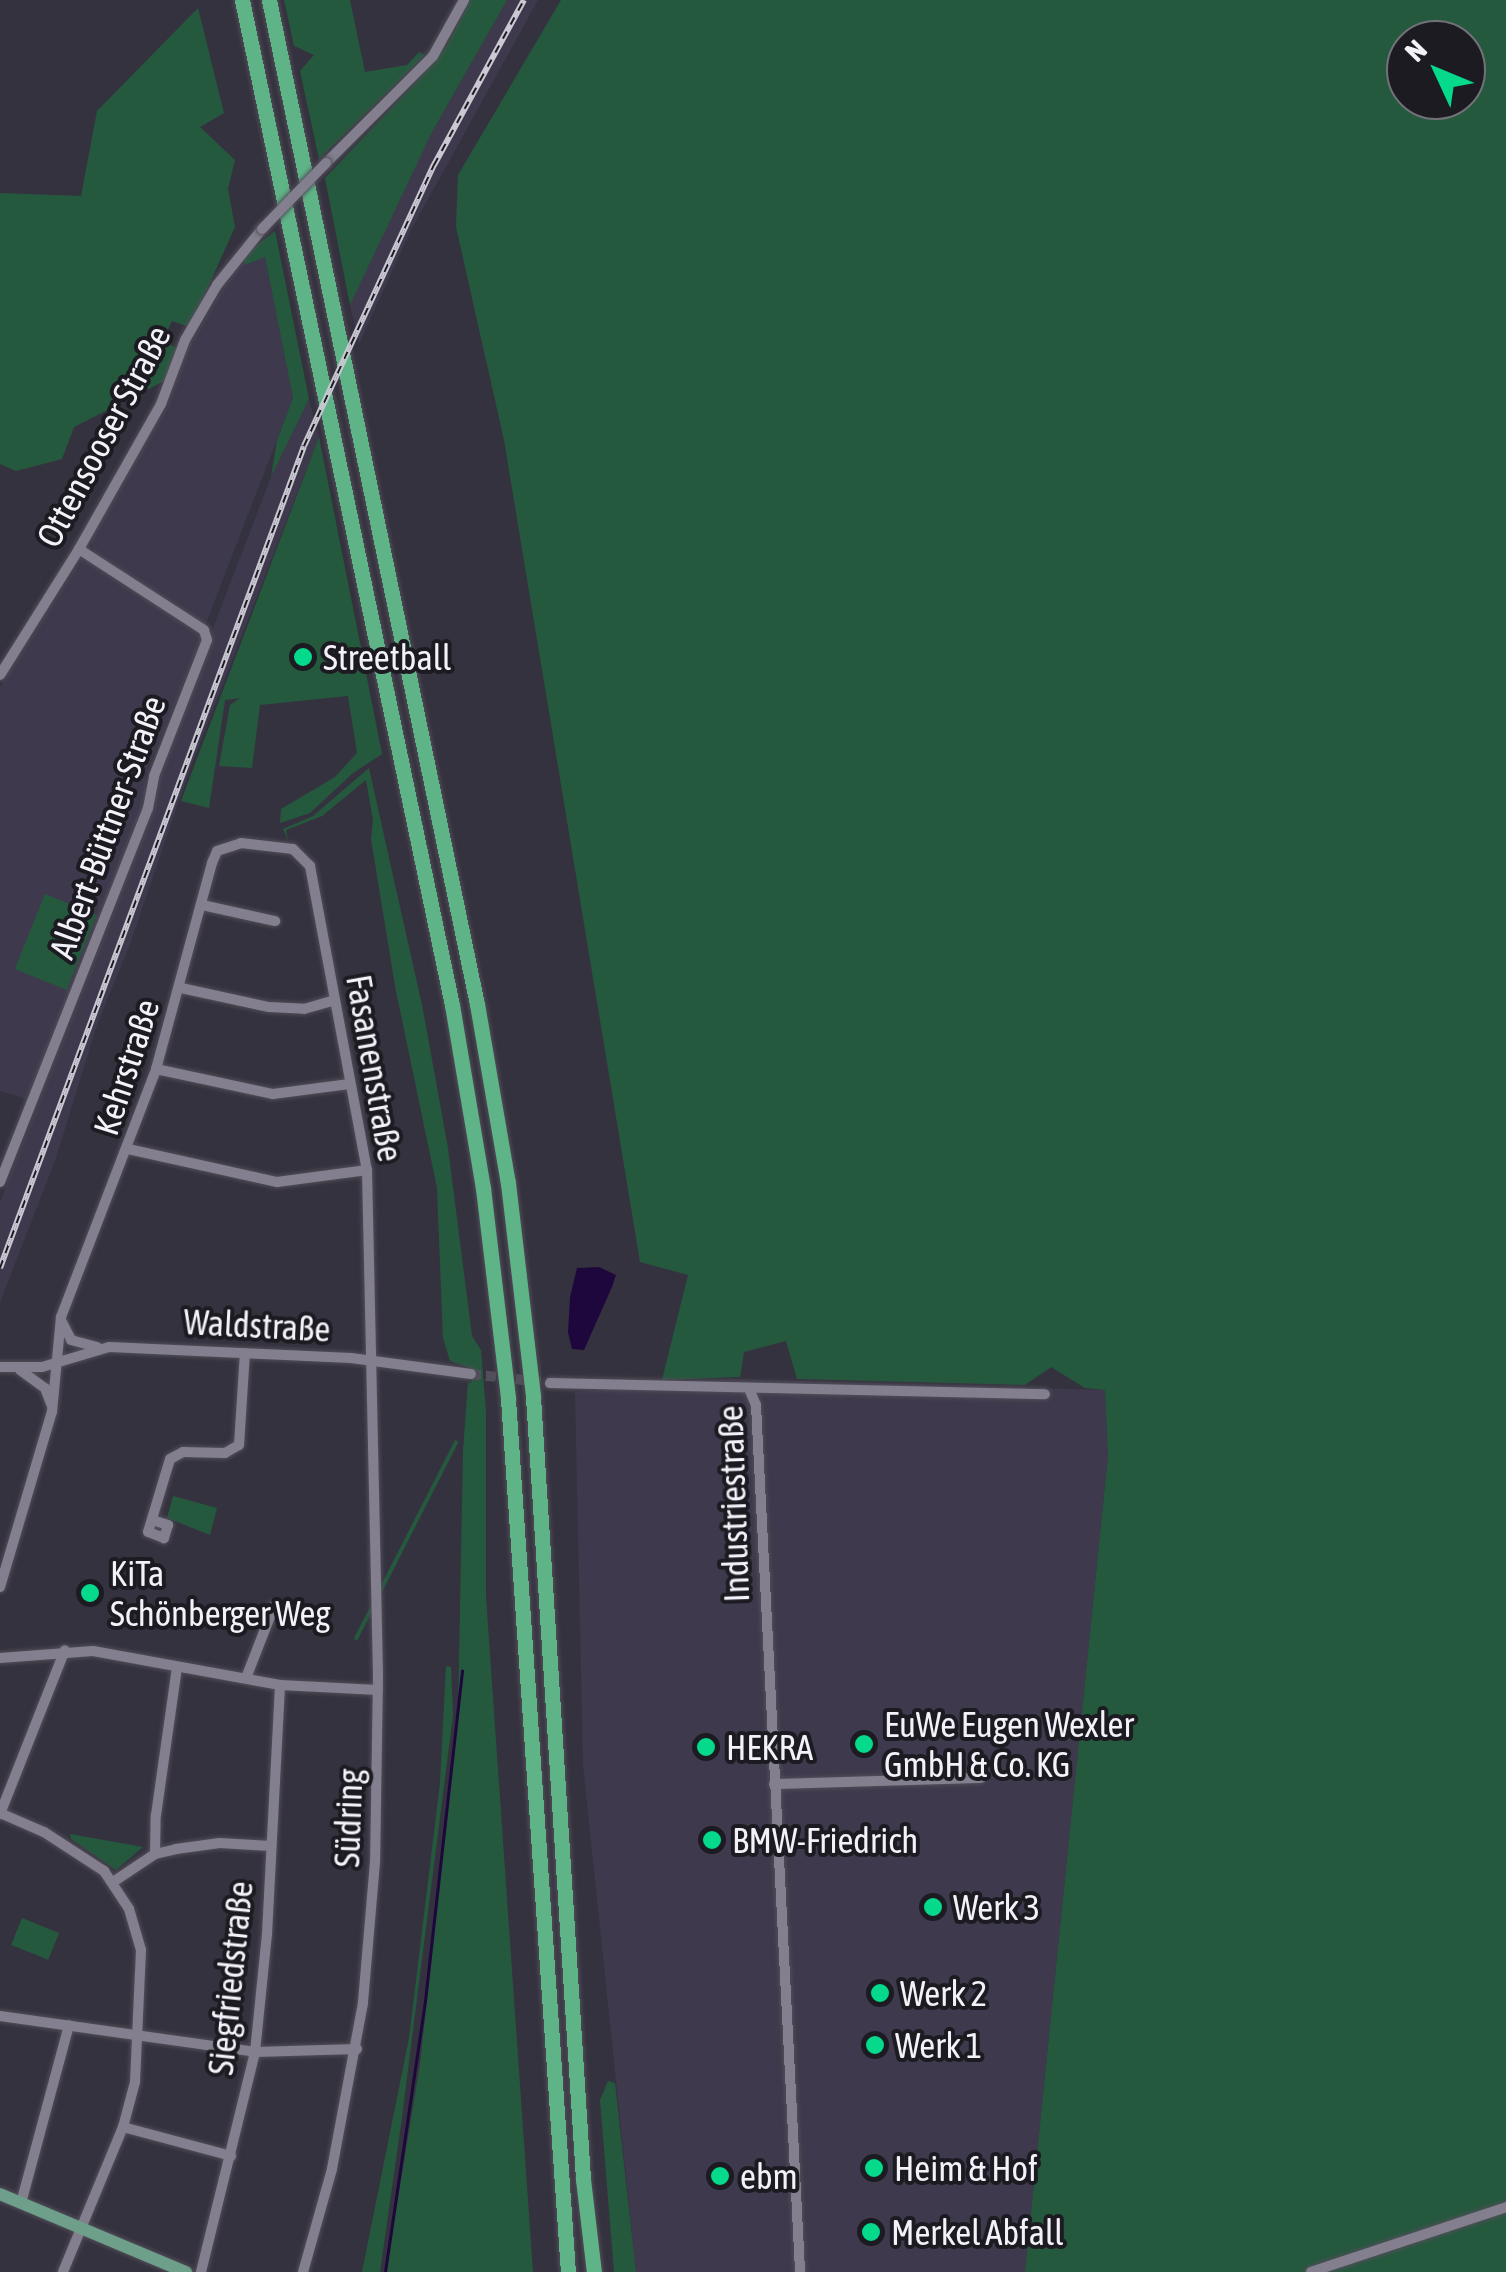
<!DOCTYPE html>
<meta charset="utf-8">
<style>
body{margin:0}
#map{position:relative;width:1506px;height:2272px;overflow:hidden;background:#35323f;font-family:"Asap Condensed",sans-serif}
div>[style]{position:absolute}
.built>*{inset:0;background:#3e394c}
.green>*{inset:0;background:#25593e;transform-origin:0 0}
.water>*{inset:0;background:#1e073c}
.stream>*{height:2.5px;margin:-1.25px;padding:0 1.25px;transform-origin:1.25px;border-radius:1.25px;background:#1e073c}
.minor-tunnel>*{height:10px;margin-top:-5px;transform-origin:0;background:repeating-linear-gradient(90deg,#524f5b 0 10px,transparent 0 15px)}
.roads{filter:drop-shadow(0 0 2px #504e58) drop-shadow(0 0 2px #504e58)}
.minor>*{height:10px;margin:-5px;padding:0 5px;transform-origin:5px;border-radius:5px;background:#837f8e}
.major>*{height:12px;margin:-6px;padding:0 6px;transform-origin:6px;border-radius:6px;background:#6d9f8a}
.highway>*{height:15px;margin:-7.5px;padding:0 7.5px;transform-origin:7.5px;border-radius:7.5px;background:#5fb487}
.rail>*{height:6px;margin-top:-3px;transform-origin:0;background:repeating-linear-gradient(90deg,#1c1b21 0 8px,#cac8d2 0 16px);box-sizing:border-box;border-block:2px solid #cac8d2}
.bridges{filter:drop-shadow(0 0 2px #504e58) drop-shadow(0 0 2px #504e58)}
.minor-bridge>*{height:10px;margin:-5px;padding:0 5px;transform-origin:5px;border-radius:5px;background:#837f8e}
.dots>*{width:28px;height:28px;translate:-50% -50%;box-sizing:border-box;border:5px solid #1c1b21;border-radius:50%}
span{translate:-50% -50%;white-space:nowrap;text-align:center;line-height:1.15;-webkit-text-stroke:8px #1c1b21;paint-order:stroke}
.street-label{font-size:35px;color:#f3f1fa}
.poi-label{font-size:35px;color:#f3f1fa}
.left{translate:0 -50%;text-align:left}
.north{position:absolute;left:1386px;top:20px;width:100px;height:100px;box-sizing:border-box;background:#1c1b21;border:2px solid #727178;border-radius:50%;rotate:314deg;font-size:28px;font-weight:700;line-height:40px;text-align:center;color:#f3f1fa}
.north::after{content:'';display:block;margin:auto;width:35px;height:45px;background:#05d98b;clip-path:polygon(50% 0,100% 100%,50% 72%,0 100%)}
</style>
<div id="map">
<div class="built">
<div style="clip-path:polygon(507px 0,538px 0,411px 230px,359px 344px,350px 305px,366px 267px,431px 134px)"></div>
<div style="clip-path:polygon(242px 257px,265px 257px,293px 398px,205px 626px,95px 555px,90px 539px,168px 405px,186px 350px)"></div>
<div style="clip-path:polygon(309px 399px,319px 437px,191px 766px,129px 947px,98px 1022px,55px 1161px,0 1302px,0 1202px,151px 817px,164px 761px,202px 669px,213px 628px,271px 477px)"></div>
<div style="clip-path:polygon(84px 554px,204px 634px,145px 774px,146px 800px,90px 953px,26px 1099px,0 1091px,0 687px)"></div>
<div style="clip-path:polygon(731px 1379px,1105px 1390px,1108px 1456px,1025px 2272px,636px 2272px,583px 1765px,575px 1392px)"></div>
</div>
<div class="green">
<div style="clip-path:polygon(284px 0,350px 0,365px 72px,407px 65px,419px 52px,425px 55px,319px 159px,300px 71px,314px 55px,294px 46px)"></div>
<div style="clip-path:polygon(470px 0,507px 0,431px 134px,350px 305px,325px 178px,419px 79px,447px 45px)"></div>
<div style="clip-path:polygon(evenodd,561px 0,1506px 0,1506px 2272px,1025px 2272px,1108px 1456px,1105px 1390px,1085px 1388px,1051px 1367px,1025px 1385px,797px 1379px,786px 1341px,744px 1352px,740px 1377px,662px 1380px,688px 1275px,640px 1262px,504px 440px,456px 227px,458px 175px,561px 0,1406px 40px,1466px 40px,1466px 100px,1406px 100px,1406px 40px)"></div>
<div style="clip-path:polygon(198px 8px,224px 113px,200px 127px,235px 160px,228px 189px,235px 227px,190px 327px,172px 321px,162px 341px,180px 349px,168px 379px,74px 427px,62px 459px,16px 471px,0 464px,0 193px,81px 196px,97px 111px)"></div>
<div style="clip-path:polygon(275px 231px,309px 399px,271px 477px,277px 440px,293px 398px,265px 257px,245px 265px,242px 257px)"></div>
<div style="clip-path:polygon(319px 437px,382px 754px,353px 773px,310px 813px,280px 823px,281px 809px,335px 777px,357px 753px,348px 696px,260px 705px,252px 768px,219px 766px,230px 705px,240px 698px,225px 700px,209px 808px,181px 801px)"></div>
<div style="clip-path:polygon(369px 768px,423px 1010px,448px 1148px,472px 1336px,481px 1350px,486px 1412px,486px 1597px,533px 2272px,386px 2272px,420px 2064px,458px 1715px,463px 1450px,468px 1383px,472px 1382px,470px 1368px,450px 1361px,443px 1338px,437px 1188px,395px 986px,371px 839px,373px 820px,366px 780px,322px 816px,286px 830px,288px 841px,283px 829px,313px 816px)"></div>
<div style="left:45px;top:894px;width:56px;height:81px;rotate:22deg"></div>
<div style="left:455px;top:1440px;width:4px;height:223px;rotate:27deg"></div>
<div style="clip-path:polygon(173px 1496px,217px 1508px,210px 1535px,167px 1518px)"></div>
<div style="clip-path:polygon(446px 1666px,451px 1667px,453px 1715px,402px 2117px,380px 2272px,362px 2272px,409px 2038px,440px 1783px)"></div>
<div style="clip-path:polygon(70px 1834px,143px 1847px,116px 1870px,71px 1839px)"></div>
<div style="left:22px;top:1918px;width:40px;height:29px;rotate:22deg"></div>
<div style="clip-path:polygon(608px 2081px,615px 2083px,636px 2272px,614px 2272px,600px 2100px)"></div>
</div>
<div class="water">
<div style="clip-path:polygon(599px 1267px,616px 1275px,612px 1287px,584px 1350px,572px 1349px,568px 1332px,570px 1297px,577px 1268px)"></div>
</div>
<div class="stream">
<div style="left:385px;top:2272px;width:274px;rotate:-81.6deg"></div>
<div style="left:425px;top:2001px;width:332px;rotate:-83.6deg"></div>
</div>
<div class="minor-tunnel">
<div style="left:471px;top:1374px;width:80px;rotate:6.5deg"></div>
</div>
<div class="roads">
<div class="minor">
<div style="left:326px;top:163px;width:151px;rotate:-45deg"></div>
<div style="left:433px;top:56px;width:64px;rotate:-61deg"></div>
<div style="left:0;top:675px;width:149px;rotate:-57.9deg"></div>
<div style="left:79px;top:549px;width:167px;rotate:-60.5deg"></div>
<div style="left:161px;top:404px;width:68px;rotate:-69.4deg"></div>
<div style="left:185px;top:340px;width:64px;rotate:-59.8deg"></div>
<div style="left:217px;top:285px;width:72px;rotate:-51.2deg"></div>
<div style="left:202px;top:905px;width:75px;rotate:12.4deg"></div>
<div style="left:181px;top:988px;width:90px;rotate:12.2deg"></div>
<div style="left:269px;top:1007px;width:35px;rotate:3deg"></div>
<div style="left:304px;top:1009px;width:32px;rotate:-16deg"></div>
<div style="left:156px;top:1069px;width:120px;rotate:12.1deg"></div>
<div style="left:273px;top:1094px;width:77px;rotate:-7.5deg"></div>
<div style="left:128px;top:1149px;width:153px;rotate:12.5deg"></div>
<div style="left:277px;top:1182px;width:91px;rotate:-7.6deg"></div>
<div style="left:0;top:1182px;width:402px;rotate:-68.4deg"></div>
<div style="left:148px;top:808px;width:33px;rotate:-79deg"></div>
<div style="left:154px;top:776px;width:146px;rotate:-68.7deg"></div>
<div style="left:207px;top:640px;width:10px;rotate:-107deg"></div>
<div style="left:204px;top:630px;width:149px;rotate:-147.1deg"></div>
<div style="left:62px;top:1322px;width:20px;rotate:63deg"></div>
<div style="left:71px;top:1340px;width:27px;rotate:15deg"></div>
<div style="left:0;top:1367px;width:42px"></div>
<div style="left:42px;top:1367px;width:70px;rotate:-16.6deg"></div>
<div style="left:109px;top:1347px;width:242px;rotate:2.6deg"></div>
<div style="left:351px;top:1358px;width:121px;rotate:7.6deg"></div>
<div style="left:20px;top:1370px;width:31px;rotate:36deg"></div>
<div style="left:45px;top:1388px;width:17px;rotate:69deg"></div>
<div style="left:550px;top:1383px;width:495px;rotate:1.3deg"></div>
<div style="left:750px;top:1391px;width:15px;rotate:67deg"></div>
<div style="left:756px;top:1405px;width:868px;rotate:87.09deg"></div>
<div style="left:152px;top:1520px;width:17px;rotate:17deg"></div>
<div style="left:168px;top:1525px;width:14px;rotate:107deg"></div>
<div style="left:164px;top:1538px;width:17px;rotate:-159deg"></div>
<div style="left:148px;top:1532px;width:76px;rotate:-73.2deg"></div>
<div style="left:170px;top:1459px;width:15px;rotate:-28deg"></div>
<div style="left:183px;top:1452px;width:42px;rotate:1.4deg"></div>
<div style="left:225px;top:1453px;width:16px;rotate:-30deg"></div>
<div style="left:239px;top:1445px;width:92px;rotate:-86.3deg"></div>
<div style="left:0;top:1587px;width:183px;rotate:-73.5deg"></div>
<div style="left:52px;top:1412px;width:95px;rotate:-84.6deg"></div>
<div style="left:61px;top:1317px;width:266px;rotate:-69deg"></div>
<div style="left:156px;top:1069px;width:213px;rotate:-74.8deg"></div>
<div style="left:212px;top:863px;width:13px;rotate:-67deg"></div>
<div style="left:217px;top:851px;width:25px;rotate:-18deg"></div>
<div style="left:241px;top:843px;width:52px;rotate:6.6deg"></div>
<div style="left:293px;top:849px;width:24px;rotate:45deg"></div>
<div style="left:310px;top:866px;width:309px;rotate:79.4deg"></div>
<div style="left:367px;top:1170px;width:506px;rotate:88.75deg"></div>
<div style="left:378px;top:1676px;width:186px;rotate:90.9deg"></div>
<div style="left:375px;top:1862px;width:142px;rotate:94.9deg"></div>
<div style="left:363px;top:2003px;width:169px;rotate:100.6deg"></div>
<div style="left:332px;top:2169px;width:107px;rotate:105.7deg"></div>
<div style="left:0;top:1658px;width:93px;rotate:-4.3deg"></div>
<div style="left:93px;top:1651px;width:190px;rotate:10.3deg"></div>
<div style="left:280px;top:1685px;width:98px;rotate:2.9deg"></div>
<div style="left:246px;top:1678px;width:77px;rotate:-68.7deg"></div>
<div style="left:774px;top:1784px;width:207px;rotate:-1.7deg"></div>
<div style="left:0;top:1813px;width:48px;rotate:23.4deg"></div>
<div style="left:44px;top:1832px;width:72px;rotate:33deg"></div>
<div style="left:104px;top:1871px;width:45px;rotate:56.7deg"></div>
<div style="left:129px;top:1909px;width:43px;rotate:73.7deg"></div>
<div style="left:141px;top:1950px;width:132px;rotate:92.6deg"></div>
<div style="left:135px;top:2082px;width:47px;rotate:104.9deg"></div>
<div style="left:123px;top:2127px;width:157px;rotate:112.5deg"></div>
<div style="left:0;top:1814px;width:176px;rotate:-68.4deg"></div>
<div style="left:155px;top:1854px;width:39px;rotate:-89deg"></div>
<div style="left:156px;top:1815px;width:149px;rotate:-81.9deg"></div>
<div style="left:113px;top:1882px;width:50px;rotate:-33.7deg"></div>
<div style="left:155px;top:1854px;width:22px;rotate:-13deg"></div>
<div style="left:176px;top:1849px;width:44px;rotate:-7.8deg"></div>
<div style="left:220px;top:1843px;width:50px;rotate:3.4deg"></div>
<div style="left:0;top:2016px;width:258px;rotate:8deg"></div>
<div style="left:255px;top:2052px;width:102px;rotate:-1.7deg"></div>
<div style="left:123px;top:2127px;width:112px;rotate:15deg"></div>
<div style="left:21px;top:2203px;width:184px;rotate:-74.9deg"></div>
<div style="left:201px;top:2272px;width:227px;rotate:-76.2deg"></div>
<div style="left:255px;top:2052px;width:119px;rotate:-84.2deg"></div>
<div style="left:267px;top:1934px;width:249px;rotate:-87deg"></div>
<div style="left:1311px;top:2272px;width:206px;rotate:-18.4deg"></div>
</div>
<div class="major">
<div style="left:0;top:2194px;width:202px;rotate:22.8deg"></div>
</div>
<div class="highway">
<div style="left:242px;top:0;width:1027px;rotate:78.2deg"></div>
<div style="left:452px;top:1005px;width:186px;rotate:80.4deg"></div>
<div style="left:483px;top:1188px;width:212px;rotate:83.2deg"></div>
<div style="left:508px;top:1399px;width:875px;rotate:86.07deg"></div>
<div style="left:269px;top:0;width:1025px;rotate:78.3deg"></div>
<div style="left:477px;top:1004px;width:182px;rotate:80.2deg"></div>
<div style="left:508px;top:1183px;width:215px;rotate:83.3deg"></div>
<div style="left:533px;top:1397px;width:784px;rotate:86.34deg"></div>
<div style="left:583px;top:2179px;width:94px;rotate:83.3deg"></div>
</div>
</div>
<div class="rail">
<div style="left:0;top:1268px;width:876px;rotate:-69.7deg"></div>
<div style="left:304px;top:446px;width:310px;rotate:-65.2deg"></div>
<div style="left:434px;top:165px;width:188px;rotate:-61.4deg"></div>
</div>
<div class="bridges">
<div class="minor-bridge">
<div style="left:262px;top:229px;width:92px;rotate:-45.9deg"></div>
</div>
</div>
<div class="dots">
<div style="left:303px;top:657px;background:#05d98b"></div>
<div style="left:90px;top:1593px;background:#05d98b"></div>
<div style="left:864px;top:1744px;background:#05d98b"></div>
<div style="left:706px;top:1747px;background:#05d98b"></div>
<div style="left:712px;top:1840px;background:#05d98b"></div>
<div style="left:933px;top:1907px;background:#05d98b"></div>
<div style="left:880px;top:1993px;background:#05d98b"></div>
<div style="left:875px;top:2045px;background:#05d98b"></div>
<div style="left:874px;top:2168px;background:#05d98b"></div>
<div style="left:720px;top:2176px;background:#05d98b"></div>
<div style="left:871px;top:2232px;background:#05d98b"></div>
</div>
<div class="street-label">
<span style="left:103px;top:436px;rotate:-62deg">Ottensooser Straße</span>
<span style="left:107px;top:827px;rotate:-70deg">Albert-Büttner-Straße</span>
<span style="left:126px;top:1067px;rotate:-72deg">Kehrstraße</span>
<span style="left:375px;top:1068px;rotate:80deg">Fasanenstraße</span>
<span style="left:257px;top:1325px;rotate:3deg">Waldstraße</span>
<span style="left:733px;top:1504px;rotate:-92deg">Industriestraße</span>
<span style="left:348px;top:1818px;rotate:-88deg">Südring</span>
<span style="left:230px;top:1978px;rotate:-84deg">Siegfriedstraße</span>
</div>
<div class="poi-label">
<span class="left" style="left:323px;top:657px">Streetball</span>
<span class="left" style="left:110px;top:1593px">KiTa<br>Schönberger Weg</span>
<span class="left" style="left:884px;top:1744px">EuWe Eugen Wexler<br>GmbH &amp; Co. KG</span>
<span class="left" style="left:726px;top:1747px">HEKRA</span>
<span class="left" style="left:732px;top:1840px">BMW-Friedrich</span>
<span class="left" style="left:953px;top:1907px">Werk 3</span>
<span class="left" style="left:900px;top:1993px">Werk 2</span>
<span class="left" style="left:895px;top:2045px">Werk 1</span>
<span class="left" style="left:894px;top:2168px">Heim &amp; Hof</span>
<span class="left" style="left:740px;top:2176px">ebm</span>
<span class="left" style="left:891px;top:2232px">Merkel Abfall</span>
</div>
<div class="north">N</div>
</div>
